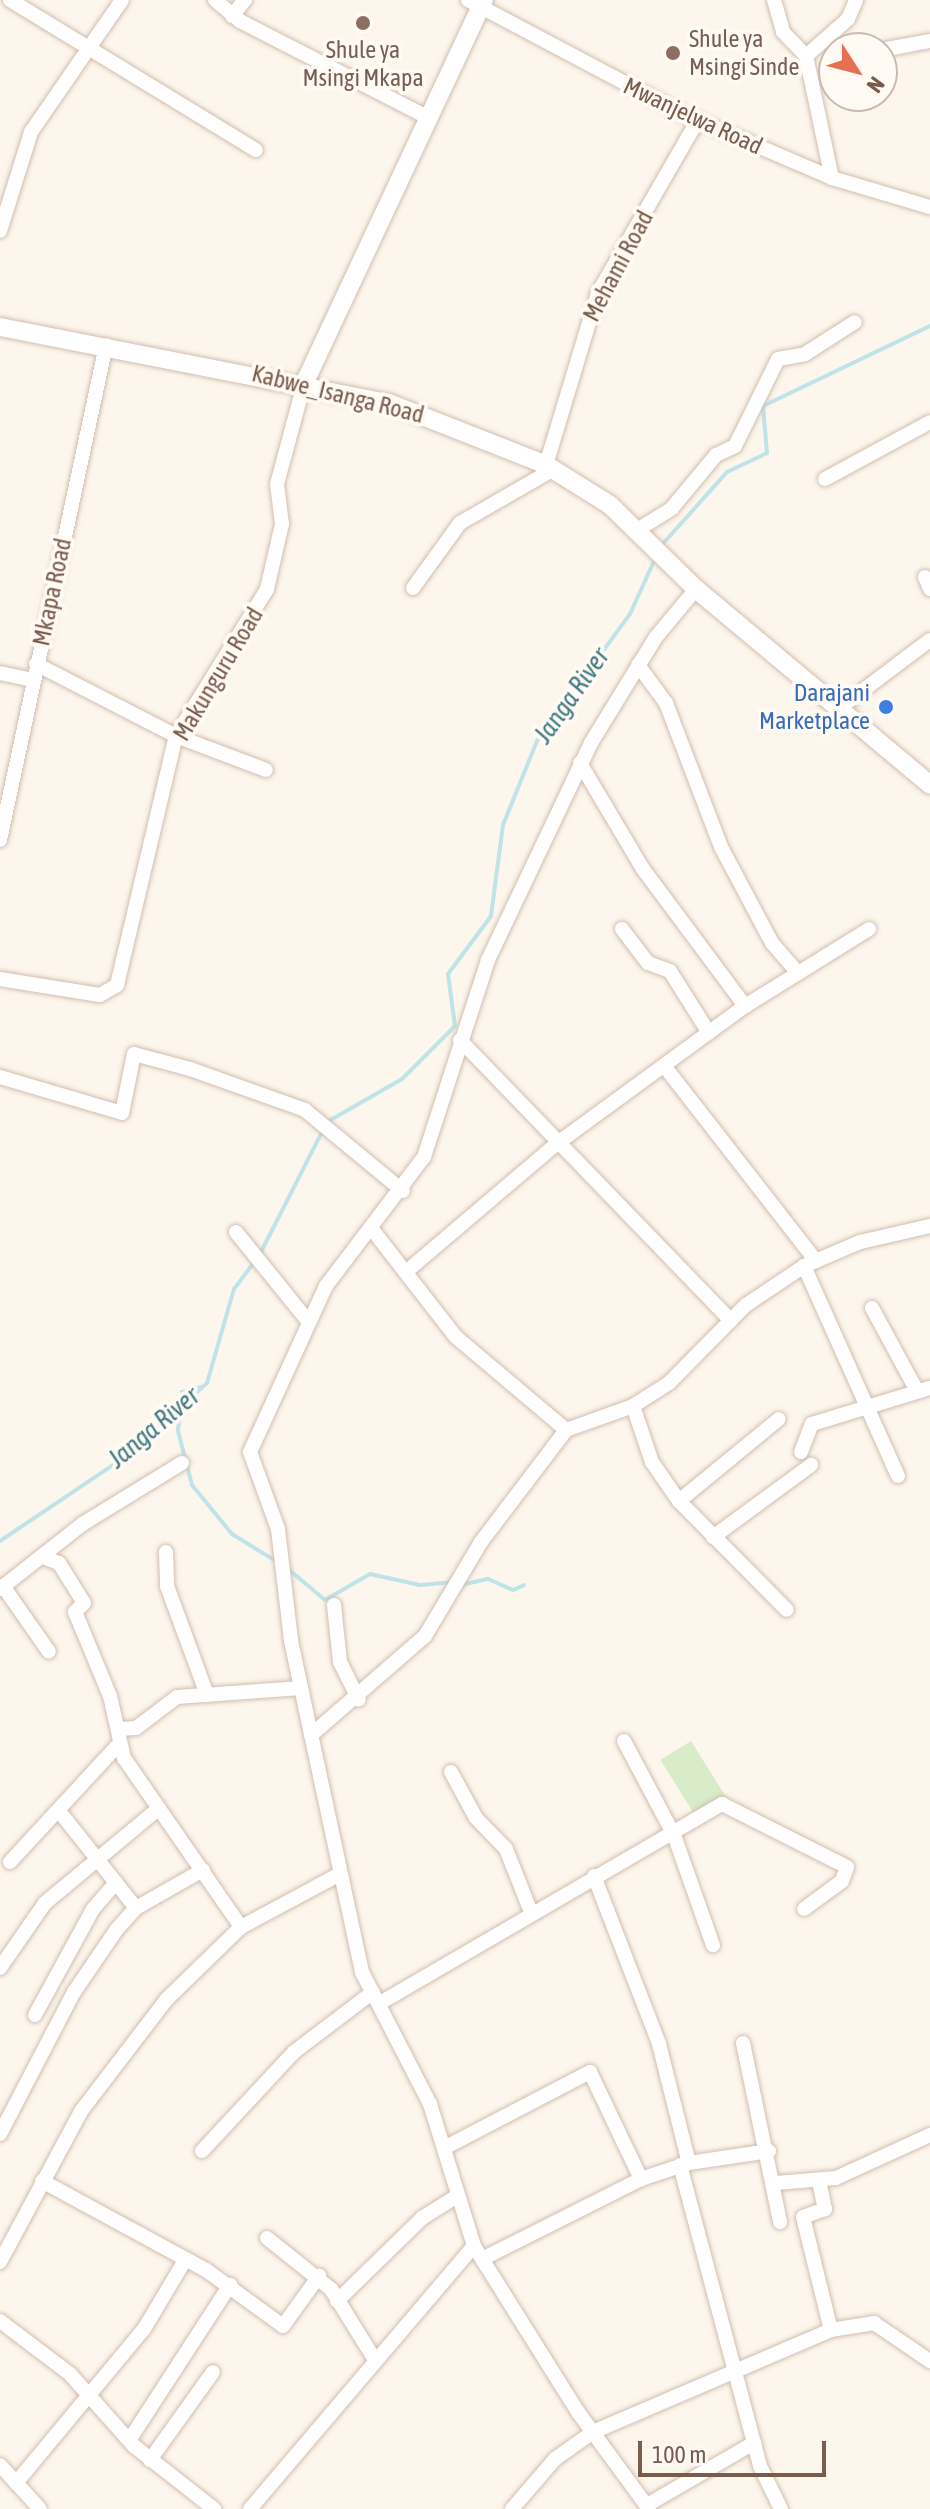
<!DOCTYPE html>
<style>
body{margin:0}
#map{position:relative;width:930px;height:2509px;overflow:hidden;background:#fdf6ec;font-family:"Asap Condensed",sans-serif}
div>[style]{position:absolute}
.green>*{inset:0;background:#d8ecc9;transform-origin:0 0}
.stream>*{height:4px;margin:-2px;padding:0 2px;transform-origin:2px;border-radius:2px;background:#bfe3e8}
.roads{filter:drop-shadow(0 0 2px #d1beb0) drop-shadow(0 0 2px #d1beb0)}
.minor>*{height:14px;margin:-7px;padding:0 7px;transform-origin:7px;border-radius:7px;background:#fff}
.tertiary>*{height:18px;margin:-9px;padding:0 9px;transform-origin:9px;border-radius:9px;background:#fff}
.dots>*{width:22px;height:22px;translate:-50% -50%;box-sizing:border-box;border:4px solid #fffaf3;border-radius:50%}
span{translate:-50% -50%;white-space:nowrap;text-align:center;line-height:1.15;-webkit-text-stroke:8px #fffaf3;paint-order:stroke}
.education-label{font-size:24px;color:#785e54}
.left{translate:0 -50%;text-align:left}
.street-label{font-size:24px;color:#7a5c4d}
.shop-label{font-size:24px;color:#366cbe}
.right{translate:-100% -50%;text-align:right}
.water-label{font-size:26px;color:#437c86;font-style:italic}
.north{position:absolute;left:818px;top:32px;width:80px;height:80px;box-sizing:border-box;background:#fffaf3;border:2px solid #cabbb1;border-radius:50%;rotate:126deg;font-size:22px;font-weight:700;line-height:32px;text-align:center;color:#7a5c4d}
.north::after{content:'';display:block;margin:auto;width:28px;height:36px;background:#e76f51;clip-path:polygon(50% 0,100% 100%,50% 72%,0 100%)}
.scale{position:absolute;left:638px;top:2441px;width:188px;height:36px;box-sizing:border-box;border:4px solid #7a5c4d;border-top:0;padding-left:10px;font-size:24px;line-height:28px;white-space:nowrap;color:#7a5c4d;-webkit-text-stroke:6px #fffaf3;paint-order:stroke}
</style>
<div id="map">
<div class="green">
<div style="left:691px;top:1741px;width:65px;height:36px;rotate:58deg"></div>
</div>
<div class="stream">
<div style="left:660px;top:547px;width:101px;rotate:-48.2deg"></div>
<div style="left:727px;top:472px;width:44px;rotate:-25.4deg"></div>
<div style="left:767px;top:453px;width:47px;rotate:-94.9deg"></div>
<div style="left:763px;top:406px;width:185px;rotate:-25.6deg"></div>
<div style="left:327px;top:1122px;width:86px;rotate:-29.8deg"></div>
<div style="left:402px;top:1079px;width:75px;rotate:-45deg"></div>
<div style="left:455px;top:1026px;width:52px;rotate:-97.7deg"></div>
<div style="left:448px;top:974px;width:72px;rotate:-53.4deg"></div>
<div style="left:491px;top:916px;width:92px;rotate:-82.5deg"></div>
<div style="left:503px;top:825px;width:91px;rotate:-68deg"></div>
<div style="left:537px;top:741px;width:157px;rotate:-53.8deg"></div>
<div style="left:630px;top:614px;width:60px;rotate:-65.6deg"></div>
<div style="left:260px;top:1254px;width:139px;rotate:-63.1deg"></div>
<div style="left:201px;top:1387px;width:20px;rotate:165deg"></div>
<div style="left:182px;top:1392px;width:39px;rotate:96deg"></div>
<div style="left:178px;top:1431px;width:56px;rotate:75.5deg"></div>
<div style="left:192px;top:1485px;width:63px;rotate:50.8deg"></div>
<div style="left:232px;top:1534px;width:55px;rotate:31.7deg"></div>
<div style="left:0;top:1541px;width:140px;rotate:-33.9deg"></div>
<div style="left:116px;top:1463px;width:121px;rotate:-41.3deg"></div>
<div style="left:207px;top:1383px;width:98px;rotate:-74deg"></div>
<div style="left:234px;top:1289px;width:35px;rotate:-53deg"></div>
<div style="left:287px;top:1568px;width:50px;rotate:40.1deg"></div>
<div style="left:325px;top:1600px;width:52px;rotate:-30deg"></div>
<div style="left:370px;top:1574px;width:51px;rotate:12.4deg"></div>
<div style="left:420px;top:1585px;width:32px;rotate:-5deg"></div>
<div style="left:461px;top:1585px;width:28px;rotate:-13deg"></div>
<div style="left:488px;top:1579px;width:27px;rotate:24deg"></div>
<div style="left:513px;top:1590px;width:12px;rotate:-24deg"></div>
</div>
<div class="roads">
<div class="minor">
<div style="left:10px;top:0;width:288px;rotate:31.4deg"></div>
<div style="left:215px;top:0;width:33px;rotate:40deg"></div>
<div style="left:240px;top:21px;width:208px;rotate:27.2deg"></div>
<div style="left:468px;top:0;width:243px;rotate:27.9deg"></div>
<div style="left:683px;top:114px;width:162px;rotate:23.2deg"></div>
<div style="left:832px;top:178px;width:102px;rotate:16.5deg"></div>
<div style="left:774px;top:0;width:33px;rotate:74deg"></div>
<div style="left:783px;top:32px;width:33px;rotate:46deg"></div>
<div style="left:232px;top:16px;width:21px;rotate:-51deg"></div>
<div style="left:882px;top:50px;width:49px;rotate:-10.6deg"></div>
<div style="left:806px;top:56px;width:125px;rotate:78deg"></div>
<div style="left:806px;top:56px;width:56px;rotate:-41.4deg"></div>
<div style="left:848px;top:19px;width:21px;rotate:-67deg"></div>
<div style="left:0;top:231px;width:104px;rotate:-72.6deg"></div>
<div style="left:31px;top:132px;width:160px;rotate:-55.4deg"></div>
<div style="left:546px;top:465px;width:180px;rotate:-73.2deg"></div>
<div style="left:598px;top:293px;width:200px;rotate:-60deg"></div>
<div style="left:825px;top:479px;width:119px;rotate:-28.5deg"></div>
<div style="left:639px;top:529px;width:39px;rotate:-32deg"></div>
<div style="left:672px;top:508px;width:69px;rotate:-50.3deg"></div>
<div style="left:716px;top:455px;width:21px;rotate:-25deg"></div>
<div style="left:735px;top:446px;width:97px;rotate:-63.7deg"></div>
<div style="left:778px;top:359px;width:27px;rotate:-10deg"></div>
<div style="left:805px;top:354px;width:59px;rotate:-32.6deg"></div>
<div style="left:925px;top:577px;width:13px;rotate:67deg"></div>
<div style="left:413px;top:588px;width:80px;rotate:-54.1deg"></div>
<div style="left:460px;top:523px;width:108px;rotate:-29.9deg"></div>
<div style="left:36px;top:664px;width:157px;rotate:27.2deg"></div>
<div style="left:176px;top:736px;width:96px;rotate:20.7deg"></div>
<div style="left:638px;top:665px;width:47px;rotate:53.6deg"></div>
<div style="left:666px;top:703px;width:154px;rotate:69.1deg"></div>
<div style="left:721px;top:847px;width:109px;rotate:62deg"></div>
<div style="left:772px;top:943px;width:40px;rotate:49deg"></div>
<div style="left:0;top:673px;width:34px;rotate:12deg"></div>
<div style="left:841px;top:707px;width:111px;rotate:-37deg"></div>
<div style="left:580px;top:763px;width:123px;rotate:59.3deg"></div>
<div style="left:643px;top:869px;width:171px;rotate:53.3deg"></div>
<div style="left:0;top:840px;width:506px;rotate:-77.91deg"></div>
<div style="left:622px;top:929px;width:43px;rotate:52.6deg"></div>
<div style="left:648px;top:963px;width:23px;rotate:20deg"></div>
<div style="left:670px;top:971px;width:73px;rotate:57.8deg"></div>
<div style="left:0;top:979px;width:101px;rotate:9.1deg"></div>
<div style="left:100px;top:995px;width:20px;rotate:-30deg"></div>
<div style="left:117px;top:985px;width:256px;rotate:-76.7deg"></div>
<div style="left:176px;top:736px;width:173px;rotate:-58.2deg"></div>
<div style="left:267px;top:589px;width:67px;rotate:-77deg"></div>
<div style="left:282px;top:524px;width:40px;rotate:-97.1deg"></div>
<div style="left:277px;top:484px;width:104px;rotate:-74.9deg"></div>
<div style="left:460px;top:1040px;width:390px;rotate:46deg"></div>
<div style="left:665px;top:1067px;width:246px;rotate:52.1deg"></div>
<div style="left:0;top:1077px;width:127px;rotate:16.4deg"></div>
<div style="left:122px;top:1113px;width:60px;rotate:-78.5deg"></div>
<div style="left:134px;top:1054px;width:58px;rotate:15deg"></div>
<div style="left:190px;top:1069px;width:122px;rotate:19.6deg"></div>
<div style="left:305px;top:1110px;width:127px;rotate:39.6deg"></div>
<div style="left:371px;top:1228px;width:138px;rotate:52.1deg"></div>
<div style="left:456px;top:1337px;width:144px;rotate:40.2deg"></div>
<div style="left:236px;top:1232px;width:113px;rotate:51.1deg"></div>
<div style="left:804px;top:1266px;width:230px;rotate:65.9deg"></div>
<div style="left:407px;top:1271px;width:194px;rotate:-40.4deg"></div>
<div style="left:555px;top:1145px;width:235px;rotate:-36.2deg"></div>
<div style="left:745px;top:1006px;width:146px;rotate:-31.8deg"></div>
<div style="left:872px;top:1308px;width:94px;rotate:61.5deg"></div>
<div style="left:633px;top:1406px;width:59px;rotate:71.3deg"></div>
<div style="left:652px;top:1462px;width:47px;rotate:55.3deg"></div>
<div style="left:679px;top:1501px;width:153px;rotate:45.3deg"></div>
<div style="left:801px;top:1452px;width:30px;rotate:-69deg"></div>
<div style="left:812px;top:1424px;width:123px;rotate:-17deg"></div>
<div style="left:679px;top:1501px;width:129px;rotate:-39.4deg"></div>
<div style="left:713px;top:1537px;width:122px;rotate:-36.3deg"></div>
<div style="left:166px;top:1552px;width:34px;rotate:88deg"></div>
<div style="left:167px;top:1586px;width:116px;rotate:69.8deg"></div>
<div style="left:43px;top:1557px;width:17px;rotate:21deg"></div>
<div style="left:59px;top:1563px;width:47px;rotate:58deg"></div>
<div style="left:84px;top:1603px;width:13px;rotate:135deg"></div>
<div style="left:75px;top:1612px;width:91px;rotate:67.4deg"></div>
<div style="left:110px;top:1696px;width:64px;rotate:77.3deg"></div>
<div style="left:124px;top:1758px;width:206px;rotate:55.3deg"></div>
<div style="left:3px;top:1586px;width:80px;rotate:55.1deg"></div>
<div style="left:0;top:1589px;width:107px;rotate:-38.2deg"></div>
<div style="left:84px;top:1523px;width:115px;rotate:-31.5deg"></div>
<div style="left:334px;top:1605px;width:57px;rotate:84deg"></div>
<div style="left:340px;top:1662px;width:42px;rotate:63.4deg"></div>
<div style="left:119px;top:1729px;width:17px;rotate:-3deg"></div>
<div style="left:136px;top:1728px;width:51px;rotate:-37.1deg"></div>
<div style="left:177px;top:1697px;width:124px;rotate:-4.2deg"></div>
<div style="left:311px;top:1735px;width:151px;rotate:-41deg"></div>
<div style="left:425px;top:1636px;width:109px;rotate:-59.2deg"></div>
<div style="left:481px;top:1542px;width:141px;rotate:-52.8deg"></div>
<div style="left:566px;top:1430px;width:71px;rotate:-19.7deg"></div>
<div style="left:633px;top:1406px;width:43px;rotate:-32.6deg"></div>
<div style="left:669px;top:1383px;width:110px;rotate:-45.4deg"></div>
<div style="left:746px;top:1305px;width:70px;rotate:-33.9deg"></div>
<div style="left:804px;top:1266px;width:61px;rotate:-23.2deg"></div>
<div style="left:860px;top:1242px;width:72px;rotate:-12.9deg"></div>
<div style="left:624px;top:1741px;width:106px;rotate:62deg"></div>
<div style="left:674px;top:1835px;width:117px;rotate:70.5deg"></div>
<div style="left:451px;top:1772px;width:52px;rotate:61.5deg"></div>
<div style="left:476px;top:1818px;width:43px;rotate:45.9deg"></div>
<div style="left:506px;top:1849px;width:68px;rotate:68.4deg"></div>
<div style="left:59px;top:1811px;width:124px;rotate:51.6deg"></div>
<div style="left:10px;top:1862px;width:161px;rotate:-47.3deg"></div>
<div style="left:594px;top:1876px;width:180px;rotate:68.8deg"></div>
<div style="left:659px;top:2044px;width:123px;rotate:75.9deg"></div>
<div style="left:0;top:1968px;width:79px;rotate:-55.3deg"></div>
<div style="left:45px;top:1903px;width:148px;rotate:-39.8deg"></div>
<div style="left:380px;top:2003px;width:396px;rotate:-30.2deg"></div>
<div style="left:722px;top:1804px;width:140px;rotate:26.7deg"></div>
<div style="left:847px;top:1867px;width:15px;rotate:110deg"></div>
<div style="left:842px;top:1881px;width:47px;rotate:143.6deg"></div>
<div style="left:35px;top:2015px;width:121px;rotate:-61.3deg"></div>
<div style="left:93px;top:1909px;width:35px;rotate:-49deg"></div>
<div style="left:743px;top:2043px;width:183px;rotate:78.3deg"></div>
<div style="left:0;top:2134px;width:160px;rotate:-62.5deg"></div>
<div style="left:74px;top:1992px;width:76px;rotate:-55.7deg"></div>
<div style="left:117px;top:1929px;width:28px;rotate:-48deg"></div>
<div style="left:136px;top:1908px;width:77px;rotate:-29.6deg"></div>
<div style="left:444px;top:2148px;width:165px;rotate:-27.5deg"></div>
<div style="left:590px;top:2072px;width:119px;rotate:64.5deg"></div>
<div style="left:202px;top:2151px;width:135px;rotate:-47.1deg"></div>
<div style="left:294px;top:2052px;width:99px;rotate:-37.2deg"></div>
<div style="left:680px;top:2165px;width:311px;rotate:75.1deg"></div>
<div style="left:760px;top:2466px;width:48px;rotate:64deg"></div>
<div style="left:42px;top:2181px;width:187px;rotate:28.5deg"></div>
<div style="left:206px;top:2270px;width:95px;rotate:36deg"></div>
<div style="left:283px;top:2326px;width:62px;rotate:-54.2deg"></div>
<div style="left:819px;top:2181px;width:29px;rotate:78deg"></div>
<div style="left:825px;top:2209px;width:23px;rotate:160deg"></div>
<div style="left:803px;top:2217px;width:116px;rotate:76.1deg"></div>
<div style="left:776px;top:2183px;width:60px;rotate:-4.8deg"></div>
<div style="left:836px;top:2178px;width:103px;rotate:-24.6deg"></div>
<div style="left:267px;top:2238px;width:82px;rotate:38.6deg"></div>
<div style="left:331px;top:2289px;width:84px;rotate:58.2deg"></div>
<div style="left:482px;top:2259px;width:178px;rotate:-26.7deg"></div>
<div style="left:641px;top:2179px;width:51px;rotate:-18.4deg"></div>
<div style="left:689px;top:2163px;width:81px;rotate:-8.5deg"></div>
<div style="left:0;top:2262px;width:173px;rotate:-61.7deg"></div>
<div style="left:82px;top:2110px;width:140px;rotate:-52.6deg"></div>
<div style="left:167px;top:1999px;width:103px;rotate:-44.2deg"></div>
<div style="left:241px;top:1927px;width:110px;rotate:-28.2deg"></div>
<div style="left:337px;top:2301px;width:119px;rotate:-44.3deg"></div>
<div style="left:422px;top:2218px;width:40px;rotate:-32deg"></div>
<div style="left:0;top:2321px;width:88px;rotate:37.1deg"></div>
<div style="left:70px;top:2374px;width:96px;rotate:48.4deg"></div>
<div style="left:134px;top:2446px;width:102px;rotate:38.2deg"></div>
<div style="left:130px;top:2439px;width:184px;rotate:-57deg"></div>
<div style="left:150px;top:2460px;width:108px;rotate:-54.4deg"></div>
<div style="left:0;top:2465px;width:59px;rotate:47.7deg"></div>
<div style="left:16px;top:2483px;width:200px;rotate:-50.3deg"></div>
<div style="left:144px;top:2329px;width:78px;rotate:-59.2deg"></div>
<div style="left:647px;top:2505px;width:124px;rotate:-30.1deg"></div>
<div style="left:250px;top:2509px;width:345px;rotate:-49.6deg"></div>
<div style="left:512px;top:2509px;width:66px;rotate:-49.3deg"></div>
<div style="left:555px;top:2459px;width:47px;rotate:-35.4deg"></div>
<div style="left:593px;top:2432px;width:259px;rotate:-23.2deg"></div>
<div style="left:831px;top:2330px;width:44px;rotate:-9.2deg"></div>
<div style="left:874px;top:2323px;width:68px;rotate:34.2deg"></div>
<div style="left:649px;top:2509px;width:120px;rotate:-126.2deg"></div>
<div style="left:578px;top:2412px;width:196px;rotate:-122.1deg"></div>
<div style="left:474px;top:2246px;width:149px;rotate:-107.2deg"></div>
<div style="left:430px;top:2104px;width:148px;rotate:-117.3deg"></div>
<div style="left:362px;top:1972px;width:340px;rotate:-102.1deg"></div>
<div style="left:291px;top:1640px;width:112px;rotate:-96.7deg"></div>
<div style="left:278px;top:1529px;width:82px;rotate:-110deg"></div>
<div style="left:250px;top:1452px;width:183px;rotate:-65.4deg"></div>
<div style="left:326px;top:1286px;width:162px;rotate:-52.8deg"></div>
<div style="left:424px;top:1157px;width:207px;rotate:-72deg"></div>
<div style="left:488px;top:960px;width:240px;rotate:-64.6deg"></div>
<div style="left:591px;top:743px;width:124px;rotate:-58.5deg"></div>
<div style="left:656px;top:637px;width:62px;rotate:-50.2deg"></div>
</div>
<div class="tertiary">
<div style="left:0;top:327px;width:396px;rotate:11.1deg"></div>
<div style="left:389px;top:403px;width:169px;rotate:21.5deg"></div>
<div style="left:546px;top:465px;width:75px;rotate:32deg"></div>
<div style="left:610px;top:505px;width:120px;rotate:44.3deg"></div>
<div style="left:696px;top:589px;width:305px;rotate:39.9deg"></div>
<div style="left:304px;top:384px;width:424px;rotate:-64.9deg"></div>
</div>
</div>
<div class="dots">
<div style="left:363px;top:23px;background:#8d6e63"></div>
<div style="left:673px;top:53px;background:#8d6e63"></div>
<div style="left:886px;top:707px;background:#3f7fe0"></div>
</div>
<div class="education-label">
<span class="left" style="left:689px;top:53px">Shule ya<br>Msingi Sinde</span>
<span style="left:363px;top:64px">Shule ya<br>Msingi Mkapa</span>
</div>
<div class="street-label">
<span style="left:693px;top:116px;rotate:25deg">Mwanjelwa Road</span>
<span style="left:618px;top:266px;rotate:-62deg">Mehami Road</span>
<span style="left:338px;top:394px;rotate:14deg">Kabwe_Isanga Road</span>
<span style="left:52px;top:592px;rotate:-78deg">Mkapa Road</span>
<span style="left:218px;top:674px;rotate:-59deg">Makunguru Road</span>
</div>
<div class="shop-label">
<span class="right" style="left:870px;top:707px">Darajani<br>Marketplace</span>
</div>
<div class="water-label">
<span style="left:572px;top:696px;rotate:-55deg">Janga River</span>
<span style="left:154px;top:1428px;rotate:-40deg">Janga River</span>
</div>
<div class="north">N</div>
<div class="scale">100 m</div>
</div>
